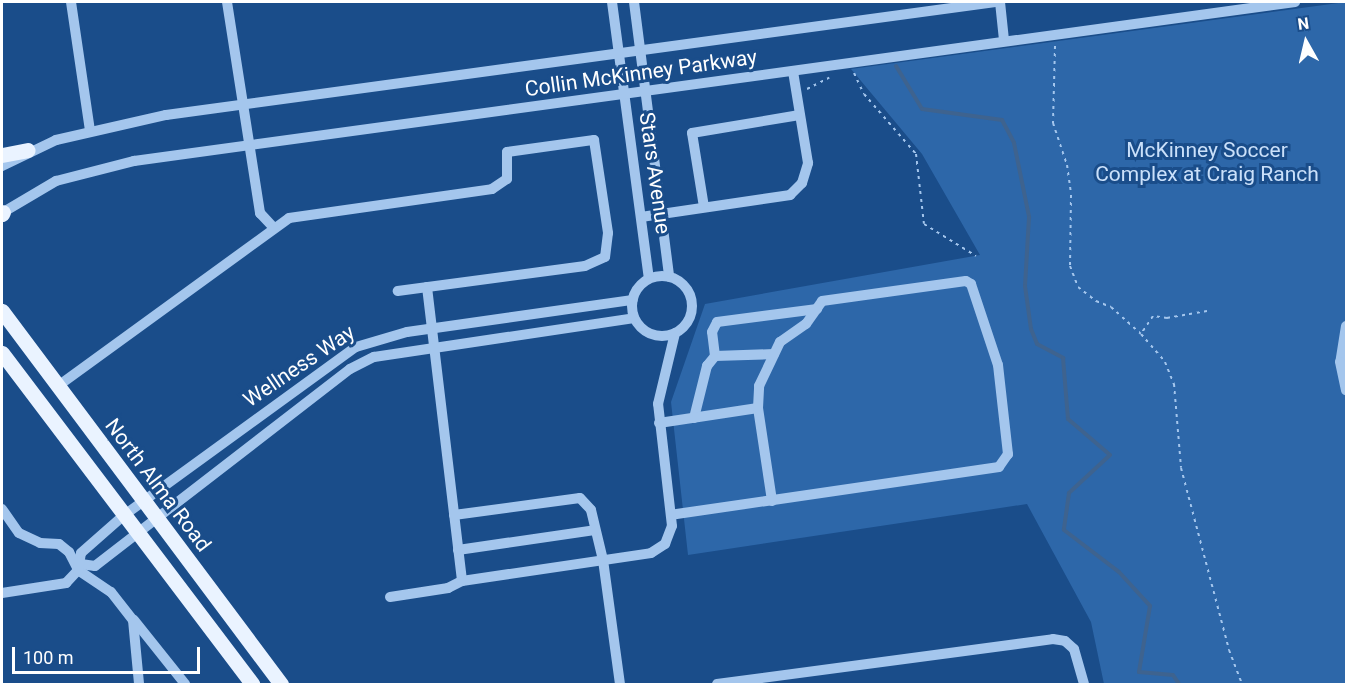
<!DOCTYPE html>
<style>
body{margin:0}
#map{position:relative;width:1348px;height:686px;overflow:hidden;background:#1a4d8a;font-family:Roboto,sans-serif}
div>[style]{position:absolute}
.green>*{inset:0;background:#2d67a9}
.stream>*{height:4px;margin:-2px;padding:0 2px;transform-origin:2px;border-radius:2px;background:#3e638f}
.path>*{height:2px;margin-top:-1px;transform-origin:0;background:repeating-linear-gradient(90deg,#a4c6ed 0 3px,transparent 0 7.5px)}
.minor>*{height:10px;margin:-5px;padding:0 5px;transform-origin:5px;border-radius:5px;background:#a4c6ed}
.minor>.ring{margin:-5px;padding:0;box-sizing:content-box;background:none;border:10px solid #a4c6ed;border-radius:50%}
.major>*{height:15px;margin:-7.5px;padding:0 7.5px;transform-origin:7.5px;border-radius:7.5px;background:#eaf3ff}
span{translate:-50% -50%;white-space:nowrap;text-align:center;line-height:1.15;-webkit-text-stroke:6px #1a4d8a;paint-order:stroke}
.street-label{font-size:21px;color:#fff}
.park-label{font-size:21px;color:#cae0fa}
.frame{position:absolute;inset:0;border:3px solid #fff;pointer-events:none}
.north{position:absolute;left:1276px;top:12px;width:60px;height:60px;-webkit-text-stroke:4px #1a4d8a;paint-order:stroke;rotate:352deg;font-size:16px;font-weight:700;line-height:24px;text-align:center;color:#fff}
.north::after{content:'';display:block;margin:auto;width:21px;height:27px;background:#fff;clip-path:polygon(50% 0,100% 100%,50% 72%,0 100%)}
.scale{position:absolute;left:12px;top:647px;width:188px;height:27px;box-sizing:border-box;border:3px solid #fff;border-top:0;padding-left:8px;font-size:18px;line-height:21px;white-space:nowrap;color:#fff;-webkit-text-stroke:4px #1a4d8a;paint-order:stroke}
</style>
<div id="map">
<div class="green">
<div style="clip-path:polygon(1346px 2px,1346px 684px,1104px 684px,1091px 622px,1027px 504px,688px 555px,671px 402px,705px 304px,980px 255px,922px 154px,851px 69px)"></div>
</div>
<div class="stream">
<div style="left:896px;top:66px;width:50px;rotate:58.8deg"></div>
<div style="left:922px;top:109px;width:81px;rotate:7.8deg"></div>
<div style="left:1002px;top:120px;width:26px;rotate:62deg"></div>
<div style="left:1014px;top:143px;width:76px;rotate:78.5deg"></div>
<div style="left:1029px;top:217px;width:69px;rotate:93.3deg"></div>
<div style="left:1025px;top:286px;width:43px;rotate:82.1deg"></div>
<div style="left:1031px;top:329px;width:16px;rotate:68deg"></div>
<div style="left:1037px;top:344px;width:30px;rotate:28deg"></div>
<div style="left:1063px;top:358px;width:61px;rotate:85.3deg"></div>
<div style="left:1068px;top:419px;width:55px;rotate:40.6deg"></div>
<div style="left:1110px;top:455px;width:56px;rotate:137.2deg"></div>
<div style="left:1069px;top:493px;width:37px;rotate:98deg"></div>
<div style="left:1064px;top:530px;width:69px;rotate:37.4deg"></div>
<div style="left:1119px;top:572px;width:46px;rotate:47.6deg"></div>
<div style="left:1150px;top:606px;width:67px;rotate:99.5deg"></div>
<div style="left:1139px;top:672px;width:34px;rotate:5deg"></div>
<div style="left:1173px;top:675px;width:11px;rotate:56deg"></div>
</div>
<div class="path">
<div style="left:1055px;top:46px;width:77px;rotate:91.5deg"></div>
<div style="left:1053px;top:123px;width:44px;rotate:71.6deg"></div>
<div style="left:1067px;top:165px;width:30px;rotate:82deg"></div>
<div style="left:1071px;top:195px;width:71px;rotate:90.8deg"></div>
<div style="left:1070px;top:266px;width:22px;rotate:69deg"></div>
<div style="left:1078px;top:287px;width:23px;rotate:38deg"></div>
<div style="left:1096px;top:301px;width:16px;rotate:22deg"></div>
<div style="left:1111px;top:307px;width:40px;rotate:42deg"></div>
<div style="left:854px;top:73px;width:23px;rotate:65deg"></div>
<div style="left:864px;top:94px;width:79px;rotate:49.1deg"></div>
<div style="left:916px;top:154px;width:70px;rotate:83.5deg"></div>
<div style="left:924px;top:224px;width:61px;rotate:31.6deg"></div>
<div style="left:807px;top:89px;width:25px;rotate:-27deg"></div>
<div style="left:1207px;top:311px;width:41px;rotate:170.1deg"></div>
<div style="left:1167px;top:318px;width:14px;rotate:-172deg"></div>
<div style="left:1153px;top:316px;width:22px;rotate:124deg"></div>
<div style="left:1141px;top:334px;width:37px;rotate:49deg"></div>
<div style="left:1165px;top:362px;width:24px;rotate:68deg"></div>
<div style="left:1174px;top:384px;width:84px;rotate:85.2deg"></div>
<div style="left:1181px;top:468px;width:188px;rotate:75.2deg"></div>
<div style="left:1229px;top:650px;width:36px;rotate:69deg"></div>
</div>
<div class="minor">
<div style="left:71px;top:2px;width:129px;rotate:81.6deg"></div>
<div style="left:227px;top:2px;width:214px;rotate:81.1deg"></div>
<div style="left:260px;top:213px;width:19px;rotate:47deg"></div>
<div style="left:612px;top:2px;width:279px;rotate:82.4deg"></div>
<div style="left:634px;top:2px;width:277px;rotate:82.7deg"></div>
<div style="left:1000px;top:2px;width:38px;rotate:84deg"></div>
<div style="left:2px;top:166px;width:60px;rotate:-25.7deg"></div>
<div style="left:56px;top:140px;width:113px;rotate:-12.8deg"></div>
<div style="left:166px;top:115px;width:837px;rotate:-7.76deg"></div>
<div style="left:704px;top:207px;width:75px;rotate:-99.2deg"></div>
<div style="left:692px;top:133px;width:109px;rotate:-9.5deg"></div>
<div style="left:2px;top:213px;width:63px;rotate:-30.7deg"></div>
<div style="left:56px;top:181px;width:81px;rotate:-14.4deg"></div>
<div style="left:134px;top:161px;width:1172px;rotate:-7.8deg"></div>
<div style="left:641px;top:217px;width:151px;rotate:-8.4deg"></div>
<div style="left:790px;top:195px;width:17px;rotate:-45deg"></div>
<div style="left:802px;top:183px;width:21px;rotate:-73deg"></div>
<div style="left:808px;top:163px;width:93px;rotate:-99.3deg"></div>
<div class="ring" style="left:632px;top:276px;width:50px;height:50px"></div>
<div style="left:427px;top:287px;width:296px;rotate:83.2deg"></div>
<div style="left:1346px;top:326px;width:36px;rotate:99deg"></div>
<div style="left:1340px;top:362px;width:29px;rotate:78deg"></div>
<div style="left:715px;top:356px;width:24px;rotate:-97deg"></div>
<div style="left:712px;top:332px;width:11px;rotate:-63deg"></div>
<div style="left:717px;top:322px;width:101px;rotate:-7.4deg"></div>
<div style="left:58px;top:386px;width:286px;rotate:-36deg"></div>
<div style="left:289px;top:218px;width:205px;rotate:-8.1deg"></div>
<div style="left:492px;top:189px;width:18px;rotate:-34deg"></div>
<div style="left:507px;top:179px;width:27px;rotate:-90deg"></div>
<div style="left:507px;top:152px;width:88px;rotate:-7.9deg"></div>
<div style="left:594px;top:140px;width:94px;rotate:81.4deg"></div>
<div style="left:608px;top:233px;width:24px;rotate:97deg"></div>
<div style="left:605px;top:257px;width:22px;rotate:156deg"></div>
<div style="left:585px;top:266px;width:189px;rotate:172.4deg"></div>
<div style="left:758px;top:408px;width:94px;rotate:81.4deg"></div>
<div style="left:694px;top:418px;width:54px;rotate:-76deg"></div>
<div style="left:707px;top:366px;width:13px;rotate:-51deg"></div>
<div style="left:715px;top:356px;width:59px;rotate:-1.9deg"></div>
<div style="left:659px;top:423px;width:100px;rotate:-8.6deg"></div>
<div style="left:758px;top:408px;width:22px;rotate:-87deg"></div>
<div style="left:759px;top:386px;width:49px;rotate:-64.5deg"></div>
<div style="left:780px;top:342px;width:32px;rotate:-35deg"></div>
<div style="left:806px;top:324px;width:28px;rotate:-55deg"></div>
<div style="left:822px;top:301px;width:145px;rotate:-7.9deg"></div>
<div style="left:966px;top:281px;width:6px;rotate:31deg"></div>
<div style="left:971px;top:284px;width:85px;rotate:71.6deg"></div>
<div style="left:998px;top:365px;width:90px;rotate:83.6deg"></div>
<div style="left:1008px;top:454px;width:16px;rotate:125deg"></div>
<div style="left:999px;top:467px;width:331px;rotate:171.7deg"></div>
<div style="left:2px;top:509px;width:29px;rotate:55deg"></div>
<div style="left:19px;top:533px;width:23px;rotate:25deg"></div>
<div style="left:40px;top:543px;width:19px;rotate:3deg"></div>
<div style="left:59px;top:544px;width:13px;rotate:39deg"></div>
<div style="left:69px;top:552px;width:20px;rotate:63deg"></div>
<div style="left:78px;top:570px;width:40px;rotate:34deg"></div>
<div style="left:111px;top:592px;width:36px;rotate:52deg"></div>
<div style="left:133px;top:620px;width:64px;rotate:84.6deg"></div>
<div style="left:454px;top:515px;width:127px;rotate:-7.7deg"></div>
<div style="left:580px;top:498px;width:16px;rotate:47deg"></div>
<div style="left:591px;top:510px;width:51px;rotate:76.5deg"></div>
<div style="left:603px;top:560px;width:125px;rotate:82.2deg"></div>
<div style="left:458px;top:550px;width:138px;rotate:-8.3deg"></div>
<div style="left:81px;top:564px;width:14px;rotate:8deg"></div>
<div style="left:95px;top:566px;width:322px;rotate:-37.7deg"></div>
<div style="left:350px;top:369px;width:27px;rotate:-27deg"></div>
<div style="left:374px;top:357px;width:263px;rotate:-8.5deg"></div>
<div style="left:2px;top:593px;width:65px;rotate:-8.9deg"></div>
<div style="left:66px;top:583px;width:18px;rotate:-47deg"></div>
<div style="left:78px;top:570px;width:17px;rotate:-80deg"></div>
<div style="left:81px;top:553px;width:56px;rotate:-41.4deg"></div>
<div style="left:123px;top:516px;width:288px;rotate:-36deg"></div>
<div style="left:356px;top:347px;width:53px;rotate:-16.4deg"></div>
<div style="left:407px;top:332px;width:228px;rotate:-8.1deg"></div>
<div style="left:390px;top:597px;width:59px;rotate:-8.8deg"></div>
<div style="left:448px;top:588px;width:16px;rotate:-27deg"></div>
<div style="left:462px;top:581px;width:191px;rotate:-8.4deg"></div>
<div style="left:651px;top:553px;width:17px;rotate:-33deg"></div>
<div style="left:665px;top:544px;width:19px;rotate:-69deg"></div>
<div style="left:672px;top:526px;width:123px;rotate:-96.5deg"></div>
<div style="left:658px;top:404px;width:73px;rotate:-76.5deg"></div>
<div style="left:134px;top:620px;width:82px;rotate:51.4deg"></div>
<div style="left:717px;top:684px;width:339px;rotate:-7.6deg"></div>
<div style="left:1053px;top:639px;width:12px;rotate:9deg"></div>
<div style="left:1065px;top:641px;width:12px;rotate:42deg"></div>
<div style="left:1074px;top:649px;width:36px;rotate:74deg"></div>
</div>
<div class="major">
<div style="left:2px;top:155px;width:26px;rotate:-11deg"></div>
<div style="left:2px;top:214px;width:2px;rotate:-63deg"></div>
<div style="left:2px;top:311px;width:466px;rotate:53.2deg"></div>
<div style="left:2px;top:353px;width:415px;rotate:52.9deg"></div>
</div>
<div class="street-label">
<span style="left:641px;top:73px;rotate:-8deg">Collin McKinney Parkway</span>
<span style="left:655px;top:173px;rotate:82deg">Stars Avenue</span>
<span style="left:299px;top:366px;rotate:-34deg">Wellness Way</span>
<span style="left:158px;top:485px;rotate:53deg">North Alma Road</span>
</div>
<div class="park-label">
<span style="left:1207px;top:162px">McKinney Soccer<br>Complex at Craig Ranch</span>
</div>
<div class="frame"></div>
<div class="north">N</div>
<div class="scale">100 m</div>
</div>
